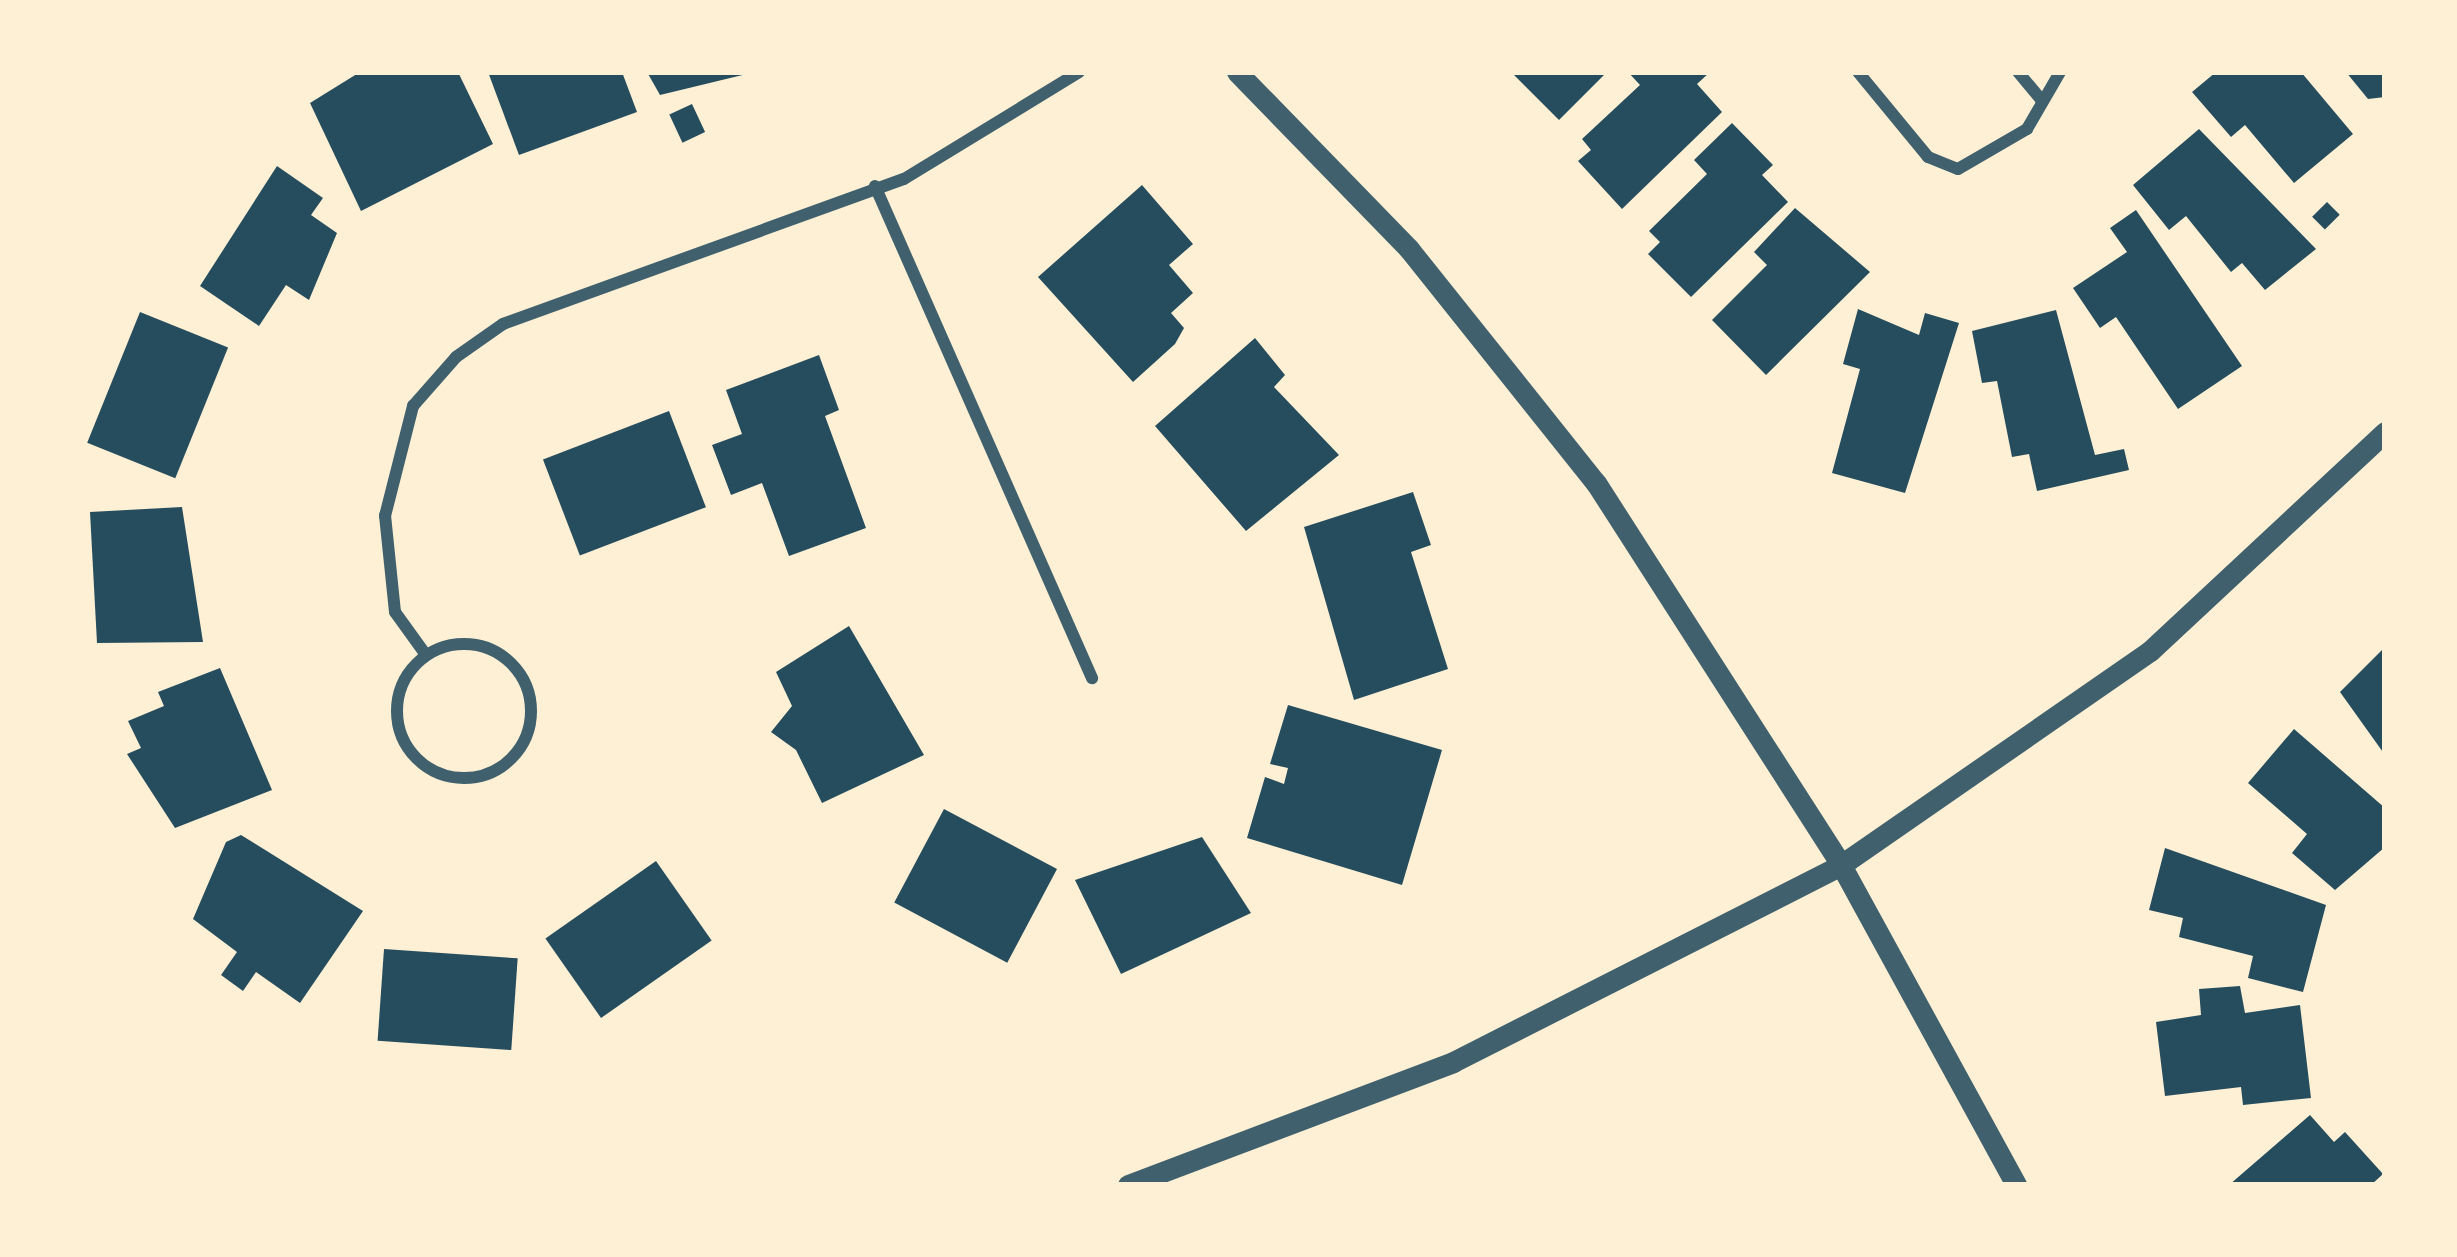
<!DOCTYPE html>
<style>
body{margin:0}
#map{position:relative;width:2457px;height:1257px;overflow:hidden;background:#fdf0d5;font-family:"Noto Sans",sans-serif}
div>[style]{position:absolute}
.building>*{inset:0;background:#264d5e;transform-origin:0 0}
.minor>*{height:12px;margin:-6px;padding:0 6px;transform-origin:6px;border-radius:6px;background:#3f606c}
.minor>.ring{margin:-6px;padding:0;box-sizing:content-box;background:none;border:12px solid #3f606c;border-radius:50%}
.tertiary>*{height:21px;margin:-10.5px;padding:0 10.5px;transform-origin:10.5px;border-radius:10.5px;background:#3f606c}
span{translate:-50% -50%;white-space:nowrap;text-align:center;line-height:1.15;-webkit-text-stroke:10px #fdf0d5;paint-order:stroke}
.frame{position:absolute;inset:0;border:75px solid #fdf0d5;pointer-events:none}
</style>
<div id="map">
<div class="building">
<div style="clip-path:polygon(360px 72px,458px 72px,493px 144px,361px 211px,310px 103px)"></div>
<div style="clip-path:polygon(488px 72px,622px 72px,637px 112px,519px 155px)"></div>
<div style="clip-path:polygon(647px 72px,755px 72px,660px 95px)"></div>
<div style="clip-path:polygon(1511px 72px,1607px 72px,1559px 120px)"></div>
<div style="clip-path:polygon(1628px 72px,1710px 72px,1697px 84px,1722px 112px,1622px 209px,1578px 161px,1591px 150px,1582px 139px,1640px 85px)"></div>
<div style="clip-path:polygon(2216px 72px,2301px 72px,2353px 134px,2294px 183px,2245px 125px,2231px 137px,2192px 92px)"></div>
<div style="clip-path:polygon(2346px 72px,2385px 72px,2385px 97px,2368px 99px)"></div>
<div style="left:692px;top:104px;width:31px;height:25px;rotate:65deg"></div>
<div style="clip-path:polygon(1732px 123px,1773px 165px,1762px 175px,1788px 202px,1691px 297px,1648px 254px,1660px 242px,1649px 231px,1707px 174px,1694px 160px)"></div>
<div style="clip-path:polygon(2199px 129px,2316px 249px,2265px 290px,2242px 263px,2231px 272px,2186px 216px,2169px 230px,2133px 185px)"></div>
<div style="clip-path:polygon(277px 166px,323px 198px,311px 215px,337px 233px,309px 300px,286px 285px,259px 326px,200px 286px)"></div>
<div style="clip-path:polygon(1142px 185px,1193px 244px,1169px 265px,1193px 293px,1171px 313px,1184px 328px,1175px 344px,1133px 382px,1038px 277px)"></div>
<div style="left:2327px;top:202px;width:18px;height:21px;rotate:45deg"></div>
<div style="clip-path:polygon(1795px 208px,1870px 272px,1766px 375px,1712px 320px,1767px 265px,1754px 252px)"></div>
<div style="clip-path:polygon(2136px 210px,2242px 366px,2178px 409px,2116px 317px,2100px 328px,2073px 288px,2127px 252px,2110px 228px)"></div>
<div style="clip-path:polygon(1858px 309px,1919px 335px,1925px 313px,1959px 323px,1905px 493px,1832px 473px,1860px 369px,1843px 364px)"></div>
<div style="clip-path:polygon(2056px 310px,2095px 455px,2124px 449px,2129px 470px,2037px 491px,2029px 454px,2012px 457px,1997px 381px,1982px 383px,1972px 331px)"></div>
<div style="left:140px;top:312px;width:95px;height:141px;rotate:22deg"></div>
<div style="clip-path:polygon(1255px 338px,1285px 375px,1274px 387px,1339px 455px,1246px 531px,1155px 426px)"></div>
<div style="clip-path:polygon(819px 355px,839px 410px,825px 416px,866px 528px,789px 556px,762px 483px,731px 495px,712px 445px,742px 434px,726px 390px)"></div>
<div style="left:669px;top:411px;width:103px;height:135px;rotate:69deg"></div>
<div style="clip-path:polygon(1413px 492px,1431px 545px,1411px 552px,1448px 669px,1354px 700px,1304px 527px)"></div>
<div style="clip-path:polygon(182px 507px,203px 642px,97px 643px,90px 512px)"></div>
<div style="clip-path:polygon(849px 626px,924px 755px,822px 803px,796px 750px,771px 732px,792px 706px,776px 672px)"></div>
<div style="clip-path:polygon(2385px 647px,2385px 755px,2340px 692px)"></div>
<div style="clip-path:polygon(220px 668px,272px 790px,175px 828px,127px 754px,141px 748px,128px 721px,164px 706px,158px 692px)"></div>
<div style="clip-path:polygon(1288px 705px,1442px 750px,1402px 885px,1247px 838px,1265px 777px,1284px 784px,1288px 768px,1270px 764px)"></div>
<div style="clip-path:polygon(2294px 729px,2385px 808px,2385px 847px,2335px 890px,2292px 853px,2307px 834px,2248px 783px)"></div>
<div style="left:944px;top:809px;width:128px;height:106px;rotate:28deg"></div>
<div style="clip-path:polygon(241px 835px,363px 911px,300px 1003px,256px 972px,243px 991px,221px 975px,237px 952px,193px 919px,226px 842px)"></div>
<div style="clip-path:polygon(1202px 837px,1251px 913px,1121px 974px,1075px 880px)"></div>
<div style="clip-path:polygon(2165px 848px,2326px 905px,2303px 992px,2248px 978px,2253px 956px,2179px 937px,2183px 918px,2149px 910px)"></div>
<div style="left:656px;top:861px;width:97px;height:135px;rotate:55deg"></div>
<div style="left:384px;top:949px;width:134px;height:92px;rotate:4deg"></div>
<div style="clip-path:polygon(2240px 986px,2245px 1013px,2300px 1005px,2311px 1098px,2243px 1105px,2241px 1087px,2165px 1096px,2156px 1022px,2201px 1015px,2199px 989px)"></div>
<div style="clip-path:polygon(2310px 1115px,2334px 1142px,2345px 1132px,2383px 1174px,2371px 1185px,2229px 1185px)"></div>
</div>
<div class="minor">
<div style="left:1858px;top:72px;width:110px;rotate:50.5deg"></div>
<div style="left:1928px;top:157px;width:32px;rotate:22deg"></div>
<div style="left:1958px;top:169px;width:80px;rotate:-30.1deg"></div>
<div style="left:2027px;top:129px;width:66px;rotate:-59.9deg"></div>
<div style="left:2018px;top:72px;width:35px;rotate:50deg"></div>
<div style="left:875px;top:186px;width:538px;rotate:66.2deg"></div>
<div class="ring" style="left:397px;top:644px;width:122px;height:122px"></div>
<div style="left:426px;top:655px;width:53px;rotate:-125.8deg"></div>
<div style="left:395px;top:612px;width:97px;rotate:-95.9deg"></div>
<div style="left:385px;top:516px;width:114px;rotate:-75.7deg"></div>
<div style="left:413px;top:406px;width:65px;rotate:-48.7deg"></div>
<div style="left:456px;top:357px;width:57px;rotate:-35.1deg"></div>
<div style="left:503px;top:324px;width:426px;rotate:-19.9deg"></div>
<div style="left:904px;top:179px;width:205px;rotate:-31.4deg"></div>
</div>
<div class="tertiary">
<div style="left:1237px;top:72px;width:247px;rotate:45.8deg"></div>
<div style="left:1409px;top:249px;width:300px;rotate:51.4deg"></div>
<div style="left:1596px;top:483px;width:454px;rotate:57.3deg"></div>
<div style="left:1841px;top:865px;width:365px;rotate:61.3deg"></div>
<div style="left:1128px;top:1185px;width:347px;rotate:-20.7deg"></div>
<div style="left:1453px;top:1062px;width:435px;rotate:-26.9deg"></div>
<div style="left:1841px;top:865px;width:376px;rotate:-34.7deg"></div>
<div style="left:2150px;top:651px;width:321px;rotate:-43deg"></div>
</div>
<div class="frame"></div>
</div>
